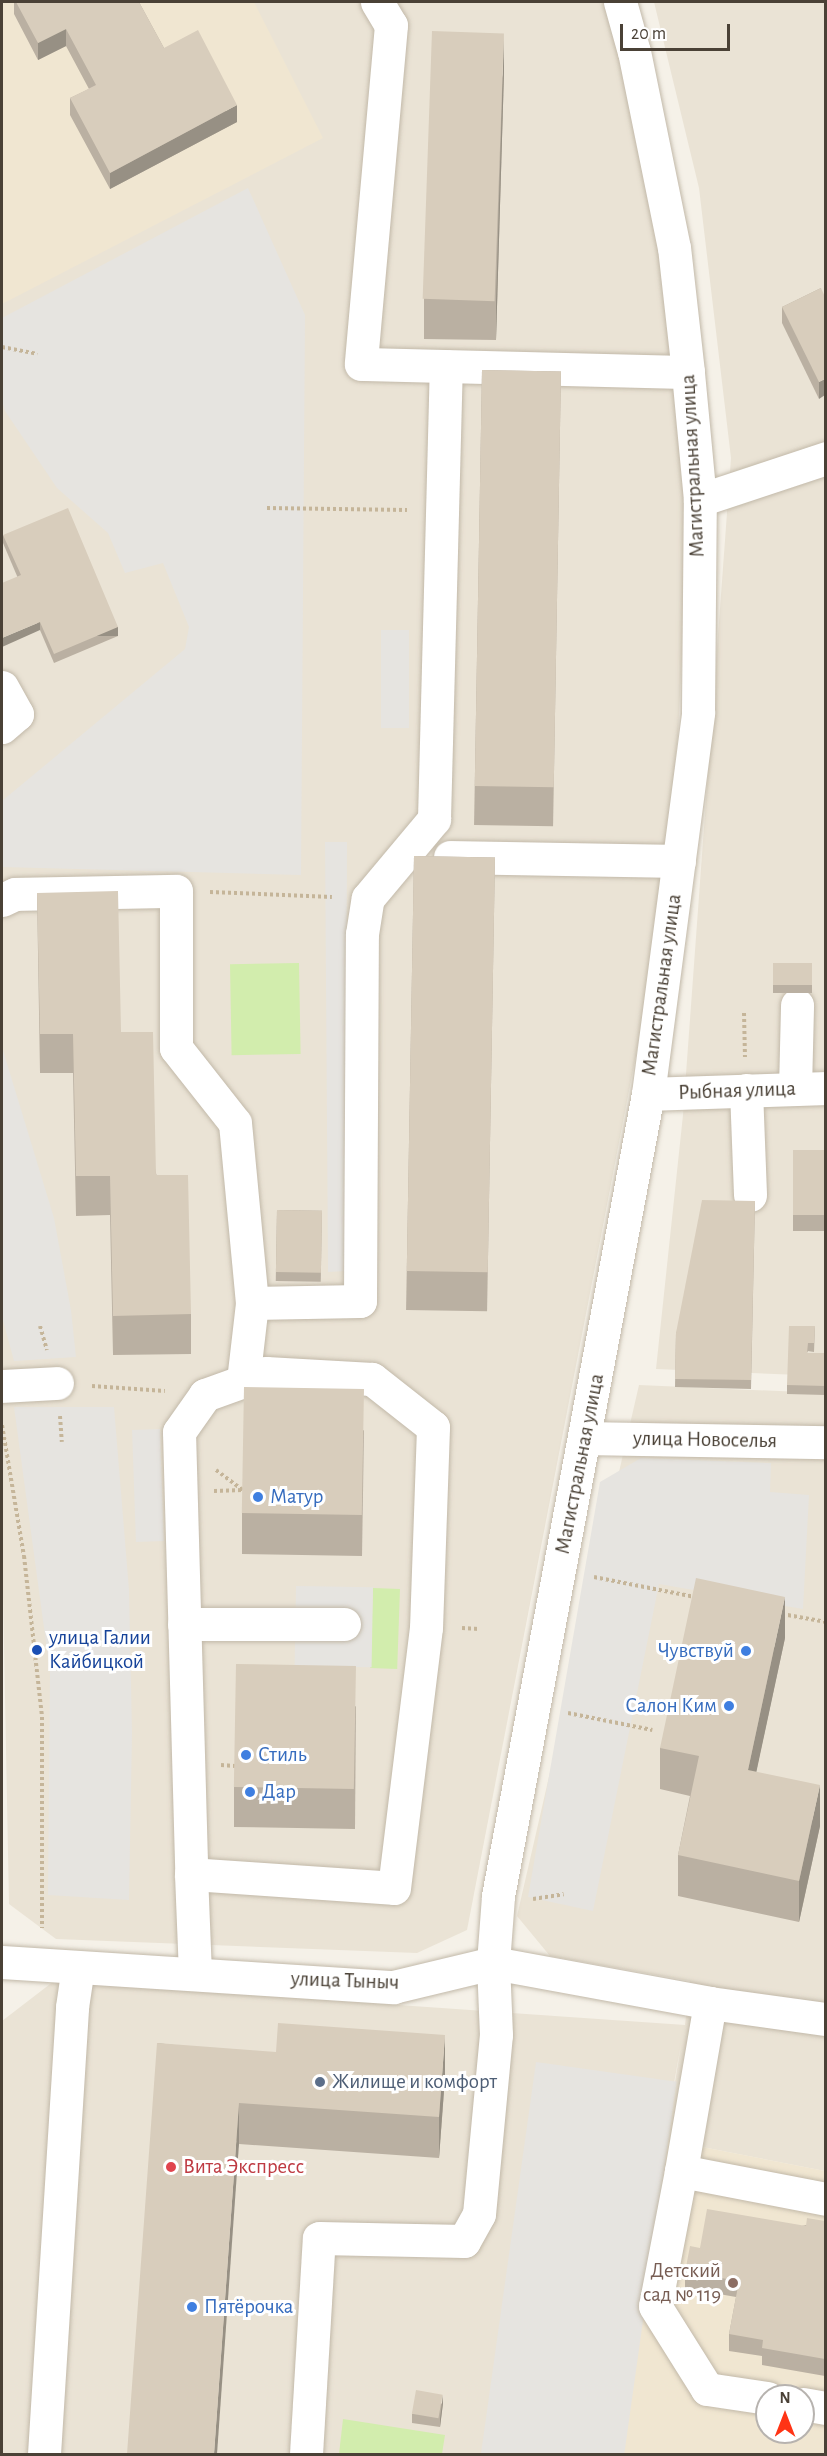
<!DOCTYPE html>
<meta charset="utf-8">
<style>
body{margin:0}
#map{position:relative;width:827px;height:2456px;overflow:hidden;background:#f5f1e8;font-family:"Alegreya Sans",sans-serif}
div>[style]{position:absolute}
.residential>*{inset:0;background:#eae3d5}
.education>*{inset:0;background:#f0e6d1}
.green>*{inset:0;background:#d2edad;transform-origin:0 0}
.parking>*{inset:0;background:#e6e4e0;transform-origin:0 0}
.path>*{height:4px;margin-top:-2px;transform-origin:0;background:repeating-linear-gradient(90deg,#c5b599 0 3px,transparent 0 6px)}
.roads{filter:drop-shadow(0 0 2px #c2b9a9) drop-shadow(0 0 2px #c2b9a9)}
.minor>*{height:33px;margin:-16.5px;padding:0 16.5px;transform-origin:16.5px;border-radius:16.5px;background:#fff}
.wall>*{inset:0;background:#bab0a2;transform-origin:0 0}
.shaded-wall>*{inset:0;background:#979084;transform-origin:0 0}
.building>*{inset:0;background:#d8cdbc;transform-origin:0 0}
.dots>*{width:16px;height:16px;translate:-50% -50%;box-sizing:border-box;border:3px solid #fff;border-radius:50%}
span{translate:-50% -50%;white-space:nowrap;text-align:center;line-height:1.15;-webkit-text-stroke:6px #fff;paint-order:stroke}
.street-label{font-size:21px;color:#4a4136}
.shop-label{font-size:21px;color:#366cbe}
.left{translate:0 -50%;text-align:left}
.right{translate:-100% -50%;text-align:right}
.transit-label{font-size:21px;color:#164399}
.service-label{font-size:21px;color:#4e5e75}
.health-label{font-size:21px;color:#be3a42}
.education-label{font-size:21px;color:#785e54}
.frame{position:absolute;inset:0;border:3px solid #4a4136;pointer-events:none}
.north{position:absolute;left:755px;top:2384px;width:60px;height:60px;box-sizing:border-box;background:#fff;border:2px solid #b7b3af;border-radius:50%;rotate:0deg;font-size:16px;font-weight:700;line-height:24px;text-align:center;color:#4a4136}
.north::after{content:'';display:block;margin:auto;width:21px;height:27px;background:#ff3415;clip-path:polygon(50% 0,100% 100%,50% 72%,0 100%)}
.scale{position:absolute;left:620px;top:24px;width:110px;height:27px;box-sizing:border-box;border:3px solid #4a4136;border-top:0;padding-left:8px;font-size:18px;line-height:21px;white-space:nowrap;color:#4a4136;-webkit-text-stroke:4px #fff;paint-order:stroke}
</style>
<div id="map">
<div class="residential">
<div style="clip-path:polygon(2px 2px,605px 2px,640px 135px,674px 339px,689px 505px,678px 735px,656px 951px,467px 1930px,417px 1953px,56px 1939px,9px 1904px,2px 1541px)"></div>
<div style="clip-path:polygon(654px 2px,825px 2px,825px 1376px,656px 1369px,683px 1115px,731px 458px,699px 188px)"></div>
<div style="clip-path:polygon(639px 1385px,825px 1393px,825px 2171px,666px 2140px,681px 2044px,608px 2454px,2px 2454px,2px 2021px,54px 1981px,685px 2025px,690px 1981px,550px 1956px,517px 1916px)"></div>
</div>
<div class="education">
<div style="clip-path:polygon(2px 2px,254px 2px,323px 138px,2px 304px)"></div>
<div style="clip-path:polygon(evenodd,666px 2140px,825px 2171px,825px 2454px,609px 2454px,666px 2140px,767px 2396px,803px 2396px,803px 2432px,767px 2432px,767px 2396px)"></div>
</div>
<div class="green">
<div style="left:299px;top:963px;width:91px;height:69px;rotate:89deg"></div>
<div style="left:373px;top:1588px;width:27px;height:80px;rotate:2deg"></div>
<div style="clip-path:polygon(343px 2419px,445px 2435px,442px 2454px,339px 2454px)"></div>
</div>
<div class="parking">
<div style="clip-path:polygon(248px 188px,305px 315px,301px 875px,2px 867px,2px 801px,185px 649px,189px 627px,163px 563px,125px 573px,108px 533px,57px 488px,5px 411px,2px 401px,2px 318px)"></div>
<div style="left:381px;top:630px;width:28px;height:98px"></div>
<div style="clip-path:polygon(325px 842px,347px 842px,346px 1271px,328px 1272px)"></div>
<div style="clip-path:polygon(2px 1047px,54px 1218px,71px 1310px,76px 1357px,14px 1361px,2px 1317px)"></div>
<div style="clip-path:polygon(14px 1407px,114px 1407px,129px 1590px,132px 1733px,129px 1900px,48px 1895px,50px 1672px)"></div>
<div style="left:160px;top:1429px;width:112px;height:28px;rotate:88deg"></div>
<div style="clip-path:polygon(641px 1458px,771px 1463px,770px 1492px,809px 1495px,803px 1609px,659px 1584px,593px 1911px,528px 1897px,600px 1482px)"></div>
<div style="left:296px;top:1586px;width:77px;height:80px;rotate:1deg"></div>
<div style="left:536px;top:2062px;width:142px;height:399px;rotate:8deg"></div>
</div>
<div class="path">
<div style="left:2px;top:347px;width:36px;rotate:11deg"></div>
<div style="left:267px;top:508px;width:140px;rotate:0.8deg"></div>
<div style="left:210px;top:892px;width:122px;rotate:2.3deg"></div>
<div style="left:744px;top:1013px;width:44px;rotate:88.7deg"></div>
<div style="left:40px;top:1326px;width:25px;rotate:74deg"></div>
<div style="left:92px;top:1386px;width:73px;rotate:3.9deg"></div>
<div style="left:60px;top:1416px;width:26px;rotate:86deg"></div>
<div style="left:2px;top:1425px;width:133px;rotate:80.5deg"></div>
<div style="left:24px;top:1556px;width:162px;rotate:83.6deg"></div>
<div style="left:42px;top:1717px;width:211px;rotate:90deg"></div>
<div style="left:216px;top:1470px;width:34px;rotate:37deg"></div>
<div style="left:214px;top:1491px;width:29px;rotate:-2deg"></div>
<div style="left:594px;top:1577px;width:103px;rotate:11.2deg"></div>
<div style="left:782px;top:1614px;width:45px;rotate:10.3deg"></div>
<div style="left:462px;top:1628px;width:17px;rotate:3deg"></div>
<div style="left:568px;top:1713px;width:86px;rotate:11.4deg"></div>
<div style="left:221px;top:1765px;width:14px;rotate:4deg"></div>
<div style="left:533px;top:1899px;width:31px;rotate:-9deg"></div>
</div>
<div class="roads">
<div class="minor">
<div style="left:377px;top:2px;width:27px;rotate:59deg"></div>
<div style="left:391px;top:25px;width:340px;rotate:95.1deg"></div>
<div style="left:361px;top:364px;width:327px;rotate:1.4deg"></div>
<div style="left:700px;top:500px;width:133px;rotate:-18.4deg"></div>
<div style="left:2px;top:687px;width:31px;rotate:61deg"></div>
<div style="left:17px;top:714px;width:20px;rotate:139deg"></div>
<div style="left:450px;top:857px;width:229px;rotate:1deg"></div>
<div style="left:2px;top:900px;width:14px;rotate:-25deg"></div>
<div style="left:15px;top:894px;width:161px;rotate:-1.1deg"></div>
<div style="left:176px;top:891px;width:157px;rotate:90deg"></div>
<div style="left:176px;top:1048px;width:95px;rotate:51.8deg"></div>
<div style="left:235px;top:1123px;width:181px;rotate:84.6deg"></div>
<div style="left:252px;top:1303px;width:108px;rotate:-1.1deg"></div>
<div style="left:360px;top:1301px;width:367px;rotate:-89.7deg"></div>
<div style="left:362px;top:934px;width:36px;rotate:-81deg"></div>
<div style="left:368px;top:898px;width:103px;rotate:-50.1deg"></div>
<div style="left:434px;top:819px;width:453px;rotate:-88.5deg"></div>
<div style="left:795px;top:1089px;width:84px;rotate:-88.6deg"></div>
<div style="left:746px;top:1090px;width:105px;rotate:87.8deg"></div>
<div style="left:648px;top:1094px;width:178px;rotate:-1.9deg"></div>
<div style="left:243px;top:1381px;width:79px;rotate:-83.4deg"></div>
<div style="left:2px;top:1386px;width:55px;rotate:-3.1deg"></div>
<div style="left:585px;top:1438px;width:241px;rotate:1deg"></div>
<div style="left:184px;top:1624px;width:160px"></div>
<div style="left:191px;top:1874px;width:203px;rotate:3.9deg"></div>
<div style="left:394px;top:1888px;width:262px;rotate:-83deg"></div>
<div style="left:426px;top:1628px;width:201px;rotate:-88deg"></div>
<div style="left:433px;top:1427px;width:78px;rotate:-141.8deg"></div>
<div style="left:372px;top:1379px;width:106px;rotate:-176.8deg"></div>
<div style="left:266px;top:1373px;width:65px;rotate:160.2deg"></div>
<div style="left:205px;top:1395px;width:45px;rotate:125.1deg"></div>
<div style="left:179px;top:1432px;width:442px;rotate:88.4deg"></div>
<div style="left:191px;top:1874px;width:99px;rotate:87.7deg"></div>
<div style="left:2px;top:1962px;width:392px;rotate:3.7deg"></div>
<div style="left:393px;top:1987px;width:103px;rotate:-13.5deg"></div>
<div style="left:493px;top:1963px;width:221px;rotate:10.4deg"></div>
<div style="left:710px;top:2003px;width:117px;rotate:7.9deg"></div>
<div style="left:710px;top:2003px;width:170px;rotate:99.8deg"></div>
<div style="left:681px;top:2171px;width:137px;rotate:100.9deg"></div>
<div style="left:655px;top:2306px;width:98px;rotate:57.9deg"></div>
<div style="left:707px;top:2389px;width:61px;rotate:8.5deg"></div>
<div style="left:681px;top:2171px;width:148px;rotate:10.9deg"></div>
<div style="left:803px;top:2404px;width:23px;rotate:10deg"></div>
<div style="left:44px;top:2454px;width:448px;rotate:-86.4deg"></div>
<div style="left:72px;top:2007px;width:40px;rotate:-81.5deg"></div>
<div style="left:306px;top:2454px;width:216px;rotate:-86.6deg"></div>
<div style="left:319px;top:2238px;width:145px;rotate:1.2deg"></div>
<div style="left:464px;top:2241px;width:31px;rotate:-61deg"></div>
<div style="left:479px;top:2214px;width:180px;rotate:-84.6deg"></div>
<div style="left:496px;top:2035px;width:72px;rotate:-92.4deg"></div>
<div style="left:493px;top:1963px;width:67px;rotate:-85.7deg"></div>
<div style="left:498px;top:1896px;width:816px;rotate:-79.41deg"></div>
<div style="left:648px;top:1094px;width:385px;rotate:-82.5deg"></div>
<div style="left:698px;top:712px;width:212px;rotate:-89.5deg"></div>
<div style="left:700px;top:500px;width:129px;rotate:-95.4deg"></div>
<div style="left:688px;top:372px;width:125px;rotate:-96.4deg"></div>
<div style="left:674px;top:248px;width:200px;rotate:-101.5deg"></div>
<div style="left:634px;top:52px;width:52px;rotate:-105.6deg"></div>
</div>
</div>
<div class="wall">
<div style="clip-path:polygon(14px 2px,139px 2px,164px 48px,237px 122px,110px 189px,70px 115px,70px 98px,89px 89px,66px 46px,38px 60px,14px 14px)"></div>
<div style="clip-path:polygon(504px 72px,496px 340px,424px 339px,424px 299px)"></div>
<div style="clip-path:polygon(821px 288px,819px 399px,782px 323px,782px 307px)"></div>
<div style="left:482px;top:370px;width:79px;height:455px;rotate:1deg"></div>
<div style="clip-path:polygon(3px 535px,118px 636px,54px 663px,3px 543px)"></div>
<div style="left:414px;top:856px;width:81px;height:454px;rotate:1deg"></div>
<div style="clip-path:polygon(37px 893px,121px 1032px,191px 1314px,191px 1354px,113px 1355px,110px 1215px,76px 1216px,73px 1073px,40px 1073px)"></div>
<div style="left:812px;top:963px;width:30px;height:39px;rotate:90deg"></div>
<div style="left:793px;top:1150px;width:32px;height:81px"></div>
<div style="clip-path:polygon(755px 1201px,751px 1389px,675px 1387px,676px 1333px)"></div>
<div style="left:277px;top:1210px;width:45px;height:71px;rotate:1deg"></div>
<div style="clip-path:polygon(815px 1326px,814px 1352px,808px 1351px,807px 1353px,824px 1353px,825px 1343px,825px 1395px,787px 1394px,787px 1385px)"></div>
<div style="clip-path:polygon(364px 1430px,362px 1556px,242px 1554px,242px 1513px)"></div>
<div style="clip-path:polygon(785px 1638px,756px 1772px,820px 1826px,799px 1922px,678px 1896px,678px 1855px,690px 1796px,660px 1789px,660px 1748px)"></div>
<div style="clip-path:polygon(356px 1706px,355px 1829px,234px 1827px,234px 1787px)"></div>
<div style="clip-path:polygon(157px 2043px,445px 2077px,439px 2158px,239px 2144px)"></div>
<div style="clip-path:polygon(825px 2221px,825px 2376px,762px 2365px,762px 2356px,729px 2351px,729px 2334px,736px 2297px,685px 2288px,685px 2272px,700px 2248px)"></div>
<div style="clip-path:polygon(443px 2403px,440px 2427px,412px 2423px,412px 2414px)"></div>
</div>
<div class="shaded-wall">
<div style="clip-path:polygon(66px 29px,66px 46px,38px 60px,38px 43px)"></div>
<div style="clip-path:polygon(504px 33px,504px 72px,496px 340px,496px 301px)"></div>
<div style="clip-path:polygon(237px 105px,237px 122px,110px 189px,110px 173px)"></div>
<div style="clip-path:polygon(825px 379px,825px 395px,819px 399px,819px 382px)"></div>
<div style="clip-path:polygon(40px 622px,40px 630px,2px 647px,2px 638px)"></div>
<div style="left:118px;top:627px;width:9px;height:69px;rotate:90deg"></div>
<div style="clip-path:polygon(785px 1597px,785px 1638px,748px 1811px,748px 1770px)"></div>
<div style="clip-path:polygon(820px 1785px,820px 1826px,799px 1922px,799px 1881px)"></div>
<div style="clip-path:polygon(445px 2035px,445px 2077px,439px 2158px,439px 2117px)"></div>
<div style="clip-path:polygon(239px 2103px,239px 2144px,217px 2454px,214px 2454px)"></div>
<div style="clip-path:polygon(443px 2395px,443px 2403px,440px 2427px,440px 2419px)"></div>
</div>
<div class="building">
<div style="clip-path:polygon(16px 2px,139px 2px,164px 48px,198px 30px,237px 105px,110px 173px,70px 98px,96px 85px,66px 29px,38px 43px)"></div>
<div style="left:432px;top:31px;width:72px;height:268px;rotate:2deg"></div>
<div style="clip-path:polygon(821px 288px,825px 297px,825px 379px,819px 382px,782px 307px)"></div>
<div style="left:482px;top:370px;width:79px;height:416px;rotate:1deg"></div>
<div style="clip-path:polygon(68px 508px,118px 627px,54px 654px,40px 622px,2px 638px,2px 583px,21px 575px,3px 535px)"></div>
<div style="left:414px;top:856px;width:81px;height:415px;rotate:1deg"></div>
<div style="clip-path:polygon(118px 891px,121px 1032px,153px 1032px,156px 1175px,188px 1175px,191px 1314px,113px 1316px,110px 1176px,76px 1176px,73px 1034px,40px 1034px,37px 893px)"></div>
<div style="left:812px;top:963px;width:22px;height:39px;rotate:90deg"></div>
<div style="left:793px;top:1150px;width:32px;height:65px"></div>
<div style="clip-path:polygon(702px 1200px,755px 1201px,751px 1380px,675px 1379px,676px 1333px)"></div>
<div style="left:277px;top:1210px;width:45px;height:62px;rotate:1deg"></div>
<div style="clip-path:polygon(789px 1326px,815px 1326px,814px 1343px,808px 1343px,807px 1353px,824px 1353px,824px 1343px,825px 1343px,825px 1386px,787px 1385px)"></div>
<div style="left:244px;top:1387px;width:120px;height:126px;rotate:1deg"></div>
<div style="clip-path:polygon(696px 1578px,785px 1597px,748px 1770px,820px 1785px,799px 1881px,678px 1855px,699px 1756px,660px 1748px)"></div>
<div style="left:236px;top:1664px;width:120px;height:123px;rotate:1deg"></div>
<div style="clip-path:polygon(278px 2023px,445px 2035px,439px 2117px,239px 2103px,214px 2454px,127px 2454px,157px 2043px,276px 2052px)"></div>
<div style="clip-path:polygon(707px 2209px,806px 2226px,807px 2218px,825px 2221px,825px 2359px,762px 2348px,763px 2340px,729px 2334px,739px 2281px,685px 2272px,690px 2246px,700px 2248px)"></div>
<div style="left:416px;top:2390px;width:27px;height:24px;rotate:10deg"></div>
</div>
<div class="dots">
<div style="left:258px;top:1497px;background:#3f7fe0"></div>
<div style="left:37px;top:1650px;background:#1a4fb4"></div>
<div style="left:746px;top:1651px;background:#3f7fe0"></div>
<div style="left:729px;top:1706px;background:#3f7fe0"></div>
<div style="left:246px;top:1755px;background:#3f7fe0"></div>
<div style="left:250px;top:1792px;background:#3f7fe0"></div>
<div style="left:320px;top:2082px;background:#5c6f8a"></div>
<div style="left:171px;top:2167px;background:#e0444e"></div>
<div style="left:733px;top:2283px;background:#8d6e63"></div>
<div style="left:192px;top:2307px;background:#3f7fe0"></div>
</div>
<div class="street-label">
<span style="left:693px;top:466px;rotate:-93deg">Магистральная улица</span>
<span style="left:662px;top:985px;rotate:-82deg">Магистральная улица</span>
<span style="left:737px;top:1091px;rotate:-2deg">Рыбная улица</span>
<span style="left:705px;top:1440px;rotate:1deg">улица Новоселья</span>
<span style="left:580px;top:1464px;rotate:-79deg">Магистральная улица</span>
<span style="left:345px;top:1981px;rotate:2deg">улица Тыныч</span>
</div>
<div class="shop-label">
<span class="left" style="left:270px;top:1497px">Матур</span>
<span class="right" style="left:734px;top:1651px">Чувствуй</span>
<span class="right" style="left:717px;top:1706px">Салон Ким</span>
<span class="left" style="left:258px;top:1755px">Стиль</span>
<span class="left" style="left:262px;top:1792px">Дар</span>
<span class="left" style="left:204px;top:2307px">Пятёрочка</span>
</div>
<div class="transit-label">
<span class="left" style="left:49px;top:1650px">улица Галии<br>Кайбицкой</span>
</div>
<div class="service-label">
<span class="left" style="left:332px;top:2082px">Жилище и комфорт</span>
</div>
<div class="health-label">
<span class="left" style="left:183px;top:2167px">Вита Экспресс</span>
</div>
<div class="education-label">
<span class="right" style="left:721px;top:2283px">Детский<br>сад № 119</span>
</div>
<div class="frame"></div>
<div class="north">N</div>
<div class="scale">20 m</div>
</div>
